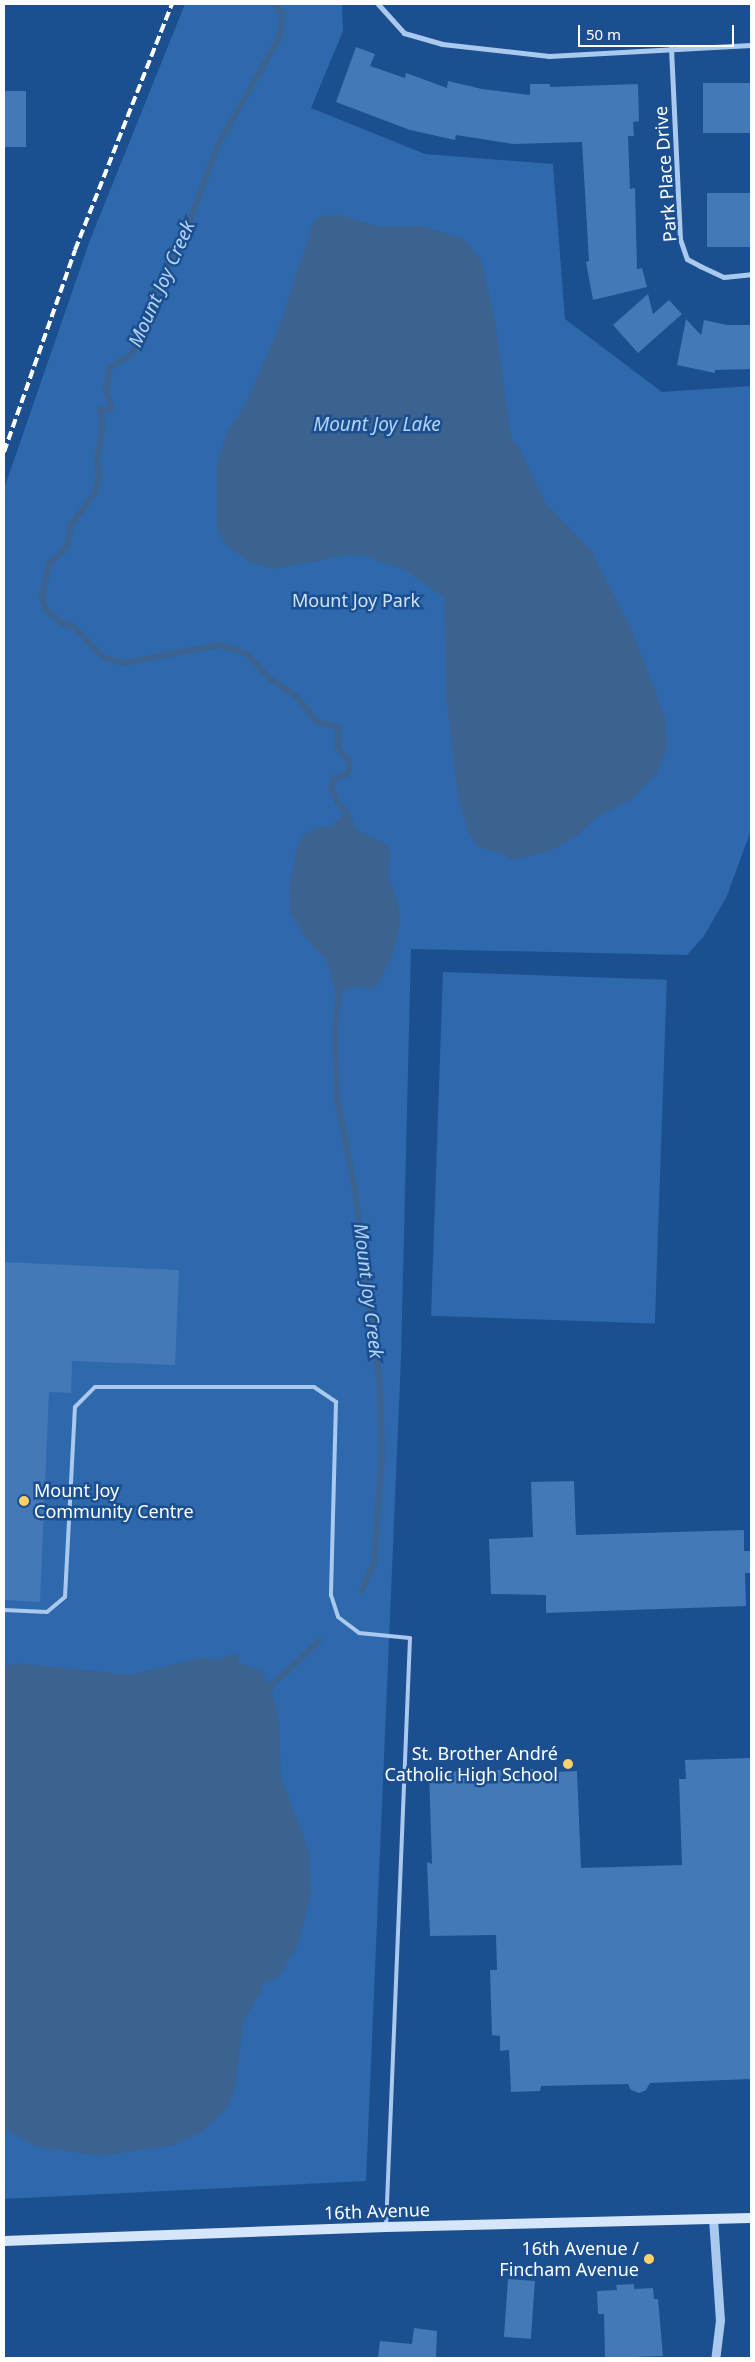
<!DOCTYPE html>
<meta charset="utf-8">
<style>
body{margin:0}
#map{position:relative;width:755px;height:2362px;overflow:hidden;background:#1b4f8f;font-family:"Noto Sans",sans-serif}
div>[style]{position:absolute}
.green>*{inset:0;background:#2e69ad;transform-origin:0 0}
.water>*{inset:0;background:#3c6290}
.stream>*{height:6px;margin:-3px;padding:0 3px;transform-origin:3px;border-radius:3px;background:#3c6290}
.building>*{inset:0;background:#4478b7;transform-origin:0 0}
.service>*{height:4px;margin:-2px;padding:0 2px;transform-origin:2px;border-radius:2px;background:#a9c9ee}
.minor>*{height:5px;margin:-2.5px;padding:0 2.5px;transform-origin:2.5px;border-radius:2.5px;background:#a9c9ee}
.tertiary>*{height:9px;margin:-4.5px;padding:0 4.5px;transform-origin:4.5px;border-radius:4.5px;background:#a9c9ee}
.secondary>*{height:10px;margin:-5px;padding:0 5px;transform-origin:5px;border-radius:5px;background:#d6e6fa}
.rail>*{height:4px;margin-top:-2px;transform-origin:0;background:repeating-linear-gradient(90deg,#fff 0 9px,transparent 0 13px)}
.dots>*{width:14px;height:14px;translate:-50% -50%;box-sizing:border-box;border:2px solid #1b4f8f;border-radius:50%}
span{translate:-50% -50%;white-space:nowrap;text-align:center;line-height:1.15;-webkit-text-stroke:5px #1b4f8f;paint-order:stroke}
.street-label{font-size:18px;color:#fff}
.park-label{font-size:18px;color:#cfe3fa}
.poi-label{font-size:18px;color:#fff}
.left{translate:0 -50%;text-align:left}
.right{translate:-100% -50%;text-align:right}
.water-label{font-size:19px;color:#b5d3f5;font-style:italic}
.frame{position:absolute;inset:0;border:5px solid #fff;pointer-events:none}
.scale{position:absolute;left:578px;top:25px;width:156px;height:22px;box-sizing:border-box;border:2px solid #fff;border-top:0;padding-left:6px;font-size:15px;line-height:18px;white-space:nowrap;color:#fff;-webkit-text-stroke:4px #1b4f8f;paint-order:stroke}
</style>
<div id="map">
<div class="green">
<div style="clip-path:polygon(185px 4px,342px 4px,343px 31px,311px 108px,425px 154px,553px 164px,565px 319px,662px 392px,751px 386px,751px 830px,727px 896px,704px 936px,687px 955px,411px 949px,401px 1358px,366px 2181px,4px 2199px,4px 489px,90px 240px)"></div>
<div style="left:443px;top:972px;width:224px;height:344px;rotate:2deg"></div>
</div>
<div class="water">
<div style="clip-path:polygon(340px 215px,377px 226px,421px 226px,464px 239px,481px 260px,495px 319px,511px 437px,519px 447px,546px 504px,591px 550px,633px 632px,666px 720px,667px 748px,657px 773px,633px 798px,596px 818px,577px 836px,547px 852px,512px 860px,501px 853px,478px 847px,469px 833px,458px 797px,446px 694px,444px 597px,405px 570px,365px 556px,348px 555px,275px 569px,251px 563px,226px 545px,217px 529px,217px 462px,227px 433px,245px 405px,278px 330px,313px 223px,320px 216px)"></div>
<div style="clip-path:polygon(346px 811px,350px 811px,356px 829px,388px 845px,391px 855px,388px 872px,399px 906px,400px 925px,393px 954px,375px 989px,353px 987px,339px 992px,334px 989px,327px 961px,304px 936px,290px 912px,289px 888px,296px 851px,303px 836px,315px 828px,332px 826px)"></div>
<div style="clip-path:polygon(233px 1654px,239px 1656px,239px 1663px,261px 1671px,271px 1686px,279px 1720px,281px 1777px,309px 1851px,311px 1894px,298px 1945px,279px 1977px,262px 1985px,263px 1989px,244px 2020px,235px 2088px,228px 2107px,202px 2132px,174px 2145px,102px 2156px,37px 2147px,4px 2129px,4px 1666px,19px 1663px,129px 1675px,201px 1658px,218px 1660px)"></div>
</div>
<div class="stream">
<div style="left:276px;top:4px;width:12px;rotate:59deg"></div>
<div style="left:282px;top:14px;width:22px;rotate:95deg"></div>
<div style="left:280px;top:36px;width:128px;rotate:119.6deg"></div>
<div style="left:217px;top:147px;width:90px;rotate:110deg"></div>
<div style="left:186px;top:232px;width:76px;rotate:117.2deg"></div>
<div style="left:151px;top:300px;width:43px;rotate:106.3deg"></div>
<div style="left:139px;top:341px;width:16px;rotate:120deg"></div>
<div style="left:131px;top:355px;width:24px;rotate:150deg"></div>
<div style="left:110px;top:367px;width:22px;rotate:100deg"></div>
<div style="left:106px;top:389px;width:20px;rotate:75deg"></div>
<div style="left:111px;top:408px;width:11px;rotate:170deg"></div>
<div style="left:100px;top:410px;width:12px;rotate:76deg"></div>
<div style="left:103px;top:422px;width:40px;rotate:98.5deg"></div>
<div style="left:97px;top:462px;width:16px;rotate:83deg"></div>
<div style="left:99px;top:478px;width:17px;rotate:107deg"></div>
<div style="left:94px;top:494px;width:39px;rotate:127deg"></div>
<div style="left:71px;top:525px;width:22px;rotate:100deg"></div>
<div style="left:67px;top:547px;width:25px;rotate:137deg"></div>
<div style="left:49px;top:564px;width:33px;rotate:102deg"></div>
<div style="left:42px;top:596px;width:15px;rotate:74deg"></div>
<div style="left:46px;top:610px;width:21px;rotate:39deg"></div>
<div style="left:62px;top:623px;width:13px;rotate:18deg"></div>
<div style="left:74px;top:627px;width:42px;rotate:46deg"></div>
<div style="left:103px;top:657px;width:21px;rotate:17deg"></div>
<div style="left:123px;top:663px;width:99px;rotate:-10.5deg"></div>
<div style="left:220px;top:645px;width:28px;rotate:18deg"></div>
<div style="left:247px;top:654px;width:33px;rotate:47deg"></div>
<div style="left:269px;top:678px;width:34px;rotate:34deg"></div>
<div style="left:297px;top:697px;width:32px;rotate:51deg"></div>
<div style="left:317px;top:722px;width:22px;rotate:13deg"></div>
<div style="left:338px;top:727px;width:21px;rotate:90deg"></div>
<div style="left:338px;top:748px;width:16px;rotate:50deg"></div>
<div style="left:348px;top:760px;width:8px;rotate:83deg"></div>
<div style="left:349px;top:768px;width:6px;rotate:108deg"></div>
<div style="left:347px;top:774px;width:14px;rotate:159deg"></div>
<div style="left:334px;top:779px;width:9px;rotate:108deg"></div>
<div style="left:331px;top:788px;width:17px;rotate:65deg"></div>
<div style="left:338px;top:803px;width:11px;rotate:45deg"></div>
<div style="left:339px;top:992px;width:38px;rotate:96deg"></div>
<div style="left:335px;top:1030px;width:69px;rotate:88.3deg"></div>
<div style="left:337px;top:1099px;width:87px;rotate:78.7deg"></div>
<div style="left:354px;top:1184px;width:203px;rotate:82.6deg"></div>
<div style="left:380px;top:1385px;width:70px;rotate:88.4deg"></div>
<div style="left:382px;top:1455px;width:108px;rotate:94.2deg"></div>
<div style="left:374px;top:1563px;width:30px;rotate:114deg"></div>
<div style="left:271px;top:1686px;width:66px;rotate:-43.2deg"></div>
</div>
<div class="building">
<div style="clip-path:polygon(356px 47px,375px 54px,370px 66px,405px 78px,406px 73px,447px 88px,448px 81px,482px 89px,530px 95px,530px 84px,550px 84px,550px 87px,638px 84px,639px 121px,633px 122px,634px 136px,628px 136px,630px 189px,635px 188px,637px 269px,642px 268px,647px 287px,593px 300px,586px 262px,589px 261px,582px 142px,513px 144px,456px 135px,455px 140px,410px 130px,336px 102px)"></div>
<div style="left:751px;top:83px;width:50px;height:48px;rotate:90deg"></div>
<div style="left:4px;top:91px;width:22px;height:56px"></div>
<div style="left:751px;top:193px;width:54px;height:44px;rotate:90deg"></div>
<div style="clip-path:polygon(648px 294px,653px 314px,669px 300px,682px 314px,638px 353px,613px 325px)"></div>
<div style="clip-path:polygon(686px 319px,701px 335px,704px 320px,727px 325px,751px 325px,751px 369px,715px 370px,715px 373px,677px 365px)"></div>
<div style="clip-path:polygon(4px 1262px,179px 1270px,175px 1365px,72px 1361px,71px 1393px,49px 1392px,40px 1602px,4px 1600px)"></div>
<div style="clip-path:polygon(574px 1481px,576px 1535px,744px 1530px,744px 1551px,751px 1551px,751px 1573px,745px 1573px,746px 1606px,546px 1613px,546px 1595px,491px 1594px,489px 1539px,533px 1537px,531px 1482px)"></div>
<div style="clip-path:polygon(751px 1758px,751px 2079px,650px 2083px,646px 2090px,639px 2093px,631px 2090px,628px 2084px,541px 2086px,540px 2091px,511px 2092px,509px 2050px,500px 2051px,500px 2036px,492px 2035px,490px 1970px,497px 1970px,496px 1935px,430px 1936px,427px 1862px,432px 1864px,429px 1772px,535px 1769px,537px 1773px,577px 1771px,581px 1868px,682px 1865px,679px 1779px,686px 1779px,685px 1760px)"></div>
<div style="left:508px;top:2279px;width:27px;height:58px;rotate:4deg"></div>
<div style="clip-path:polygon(634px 2284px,634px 2289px,653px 2288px,654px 2299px,658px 2299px,663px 2356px,605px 2358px,604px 2314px,598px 2314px,597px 2291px,617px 2290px,616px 2285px)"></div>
<div style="clip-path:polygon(414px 2328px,437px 2331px,436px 2358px,378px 2358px,380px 2341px,412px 2344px)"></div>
</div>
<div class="service">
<div style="left:4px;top:1610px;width:43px;rotate:2.7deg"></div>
<div style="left:47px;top:1612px;width:23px;rotate:-40deg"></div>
<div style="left:65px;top:1597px;width:190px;rotate:-87deg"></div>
<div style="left:75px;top:1407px;width:28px;rotate:-45deg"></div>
<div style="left:95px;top:1387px;width:219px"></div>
<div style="left:314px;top:1387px;width:27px;rotate:34deg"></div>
<div style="left:336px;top:1402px;width:193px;rotate:91.5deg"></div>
<div style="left:331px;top:1595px;width:23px;rotate:72deg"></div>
<div style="left:338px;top:1617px;width:26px;rotate:37deg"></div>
<div style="left:359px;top:1633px;width:51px;rotate:5.6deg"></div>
<div style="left:410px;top:1638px;width:589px;rotate:92.33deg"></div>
</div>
<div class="minor">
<div style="left:378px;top:4px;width:39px;rotate:48deg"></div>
<div style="left:404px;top:33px;width:40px;rotate:16deg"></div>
<div style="left:442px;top:44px;width:108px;rotate:6.4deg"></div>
<div style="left:549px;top:56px;width:202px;rotate:-3.1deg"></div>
<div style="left:671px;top:48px;width:191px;rotate:87.3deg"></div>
<div style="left:680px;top:239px;width:21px;rotate:71deg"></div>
<div style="left:687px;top:259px;width:15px;rotate:28deg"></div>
<div style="left:700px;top:266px;width:26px;rotate:25deg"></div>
<div style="left:724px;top:277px;width:27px;rotate:-6deg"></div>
</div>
<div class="tertiary">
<div style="left:713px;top:2218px;width:102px;rotate:86.1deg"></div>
<div style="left:720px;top:2320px;width:38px;rotate:97deg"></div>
</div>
<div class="secondary">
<div style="left:4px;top:2241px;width:382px;rotate:-2.1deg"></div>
<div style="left:386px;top:2227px;width:365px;rotate:-1.4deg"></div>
</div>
<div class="rail">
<div style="left:4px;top:452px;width:214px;rotate:-70.6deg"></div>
<div style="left:75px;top:250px;width:264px;rotate:-68.5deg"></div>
</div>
<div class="dots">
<div style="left:24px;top:1501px;background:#ffd166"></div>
<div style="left:568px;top:1764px;background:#ffd166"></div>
<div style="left:649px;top:2259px;background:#ffd166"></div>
</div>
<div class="street-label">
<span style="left:665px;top:174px;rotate:-94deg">Park Place Drive</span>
<span style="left:377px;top:2211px;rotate:-2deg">16th Avenue</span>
</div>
<div class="park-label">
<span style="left:356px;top:600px">Mount Joy Park</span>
</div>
<div class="poi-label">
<span class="left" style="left:34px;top:1501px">Mount Joy<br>Community Centre</span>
<span class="right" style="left:558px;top:1764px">St. Brother André<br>Catholic High School</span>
<span class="right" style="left:639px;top:2259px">16th Avenue /<br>Fincham Avenue</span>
</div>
<div class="water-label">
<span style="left:162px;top:284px;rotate:-66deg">Mount Joy Creek</span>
<span style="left:377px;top:425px">Mount Joy Lake</span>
<span style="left:368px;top:1291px;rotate:83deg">Mount Joy Creek</span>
</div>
<div class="frame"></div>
<div class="scale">50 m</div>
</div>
